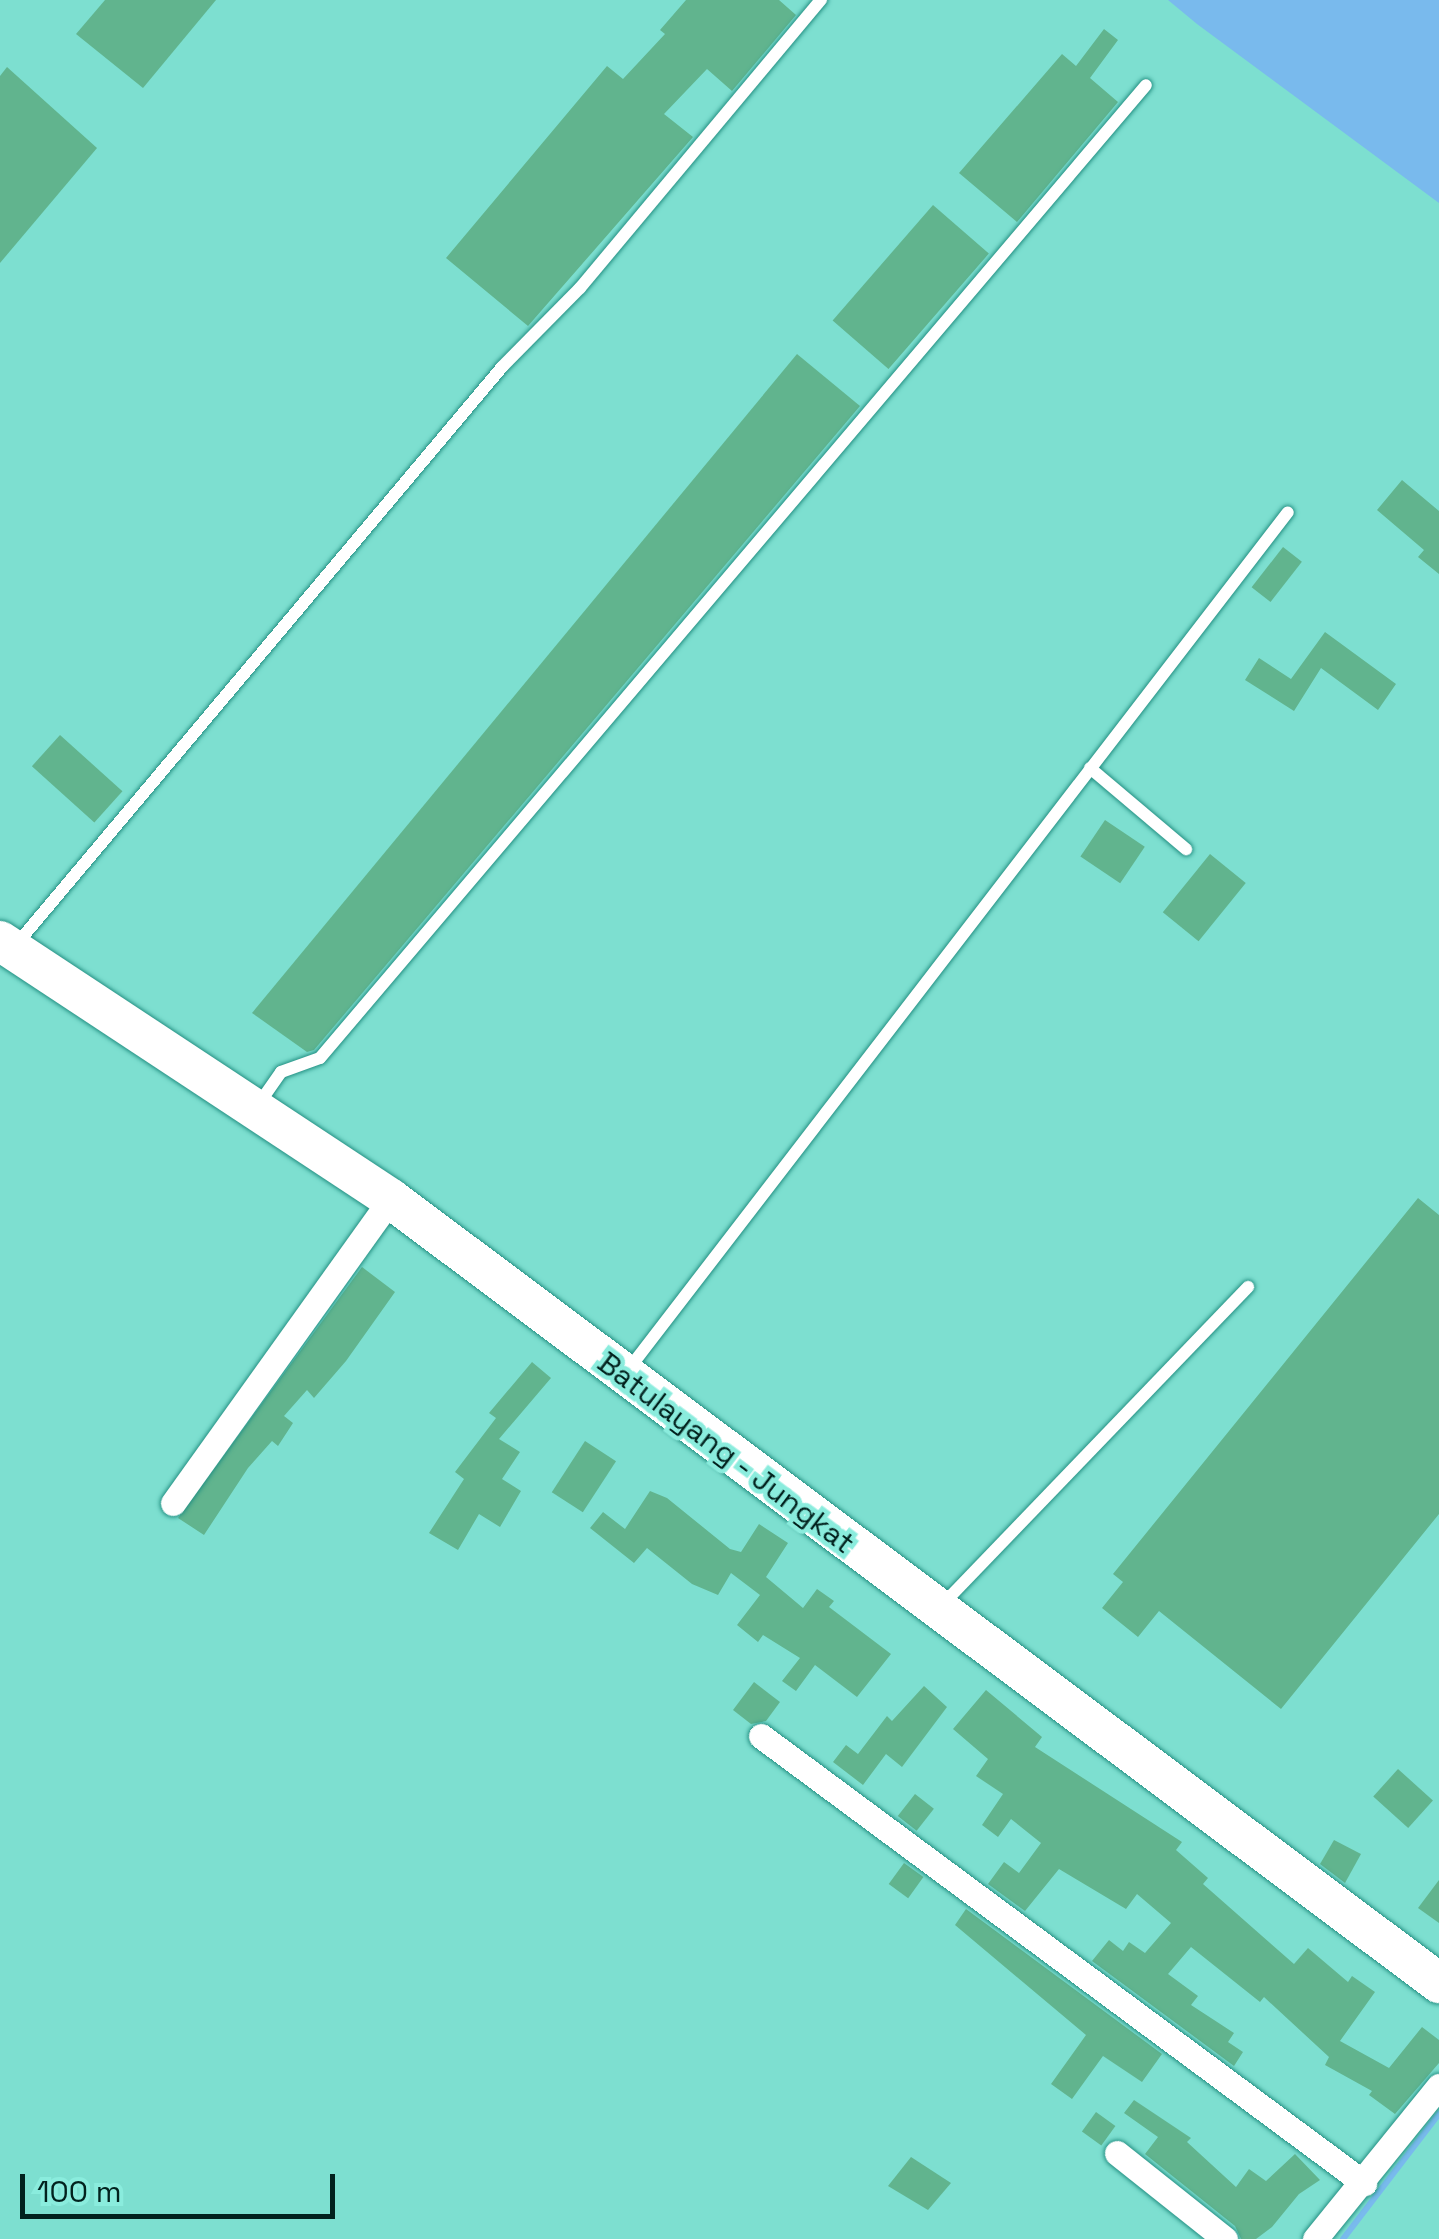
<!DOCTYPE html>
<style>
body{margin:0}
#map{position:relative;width:1439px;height:2239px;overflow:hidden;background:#7ddfd0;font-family:"Space Grotesk",sans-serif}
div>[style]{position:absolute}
.water>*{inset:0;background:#79baed}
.stream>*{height:6px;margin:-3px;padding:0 3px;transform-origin:3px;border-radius:3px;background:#79baed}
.building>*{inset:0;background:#61b48e;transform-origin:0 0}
.roads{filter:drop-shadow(0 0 2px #249083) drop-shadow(0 0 2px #249083)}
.service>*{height:12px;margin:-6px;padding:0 6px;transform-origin:6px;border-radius:6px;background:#fff}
.minor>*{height:25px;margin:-12.5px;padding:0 12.5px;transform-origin:12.5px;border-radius:12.5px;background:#fff}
.trunk>*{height:40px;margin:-20px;padding:0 20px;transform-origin:20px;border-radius:20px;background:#fff}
span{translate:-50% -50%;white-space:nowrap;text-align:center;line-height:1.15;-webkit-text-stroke:9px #8aecdd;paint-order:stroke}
.street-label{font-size:30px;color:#02221e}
.scale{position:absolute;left:20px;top:2174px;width:315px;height:45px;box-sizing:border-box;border:5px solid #02221e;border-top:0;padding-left:12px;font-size:30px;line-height:35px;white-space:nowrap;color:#02221e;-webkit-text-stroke:8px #8aecdd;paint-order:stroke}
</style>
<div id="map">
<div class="water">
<div style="clip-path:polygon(1168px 0,1439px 0,1439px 203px,1197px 24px)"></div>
</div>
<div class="stream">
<div style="left:1343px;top:2239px;width:158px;rotate:-52.5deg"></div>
</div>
<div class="building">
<div style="clip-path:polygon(105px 0,216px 0,143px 88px,76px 34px)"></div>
<div style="clip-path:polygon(686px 0,779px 0,796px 15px,732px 91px,707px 69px,664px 114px,693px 137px,528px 326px,446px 258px,607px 66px,623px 79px,665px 34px,660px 30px)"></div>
<div style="clip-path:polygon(1104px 29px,1118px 40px,1090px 78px,1118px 102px,1017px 222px,959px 173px,1062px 54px,1076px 66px)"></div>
<div style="clip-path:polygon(7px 67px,97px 148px,0 263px,0 76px)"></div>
<div style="left:933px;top:205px;width:74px;height:153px;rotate:41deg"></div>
<div style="clip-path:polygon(797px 354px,860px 406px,314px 1050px,307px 1052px,252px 1013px)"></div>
<div style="clip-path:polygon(1402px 480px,1439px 511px,1439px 574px,1418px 557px,1424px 550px,1377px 510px)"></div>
<div style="left:1283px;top:547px;width:24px;height:51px;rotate:38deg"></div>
<div style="clip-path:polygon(1325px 632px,1396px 684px,1378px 710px,1321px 668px,1294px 711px,1245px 680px,1259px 658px,1291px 679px)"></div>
<div style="left:60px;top:735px;width:84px;height:42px;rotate:42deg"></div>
<div style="left:1105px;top:820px;width:48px;height:44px;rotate:34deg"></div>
<div style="left:1210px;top:854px;width:46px;height:75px;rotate:39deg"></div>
<div style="clip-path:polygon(1418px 1198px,1439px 1215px,1439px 1514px,1281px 1709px,1159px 1611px,1138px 1637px,1102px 1608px,1123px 1582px,1113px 1574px)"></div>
<div style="clip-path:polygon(362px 1267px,395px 1292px,346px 1361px,314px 1398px,307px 1390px,284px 1416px,293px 1423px,278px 1446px,272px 1441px,248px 1468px,204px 1535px,178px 1518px)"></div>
<div style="clip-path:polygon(532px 1362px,551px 1378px,499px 1439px,520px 1452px,502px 1479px,521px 1491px,500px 1527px,479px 1514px,458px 1550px,429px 1533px,464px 1479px,455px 1472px,496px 1418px,489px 1413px)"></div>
<div style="left:585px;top:1441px;width:37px;height:61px;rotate:33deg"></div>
<div style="clip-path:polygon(650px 1491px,667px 1498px,730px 1549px,741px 1552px,759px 1524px,788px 1543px,766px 1577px,803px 1608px,817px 1589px,834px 1601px,829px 1607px,891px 1654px,857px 1697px,815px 1665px,796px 1691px,782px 1681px,800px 1658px,763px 1635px,758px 1642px,737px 1625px,760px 1595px,731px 1573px,718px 1595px,692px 1584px,647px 1548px,634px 1563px,590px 1528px,603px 1512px,625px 1529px)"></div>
<div style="clip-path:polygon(754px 1682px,780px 1702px,766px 1721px,751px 1724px,733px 1710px)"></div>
<div style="clip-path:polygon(924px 1686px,947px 1707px,902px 1767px,886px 1754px,863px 1785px,833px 1762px,846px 1745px,858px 1754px,887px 1716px,892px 1721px)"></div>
<div style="clip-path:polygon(986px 1690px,1042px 1737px,1035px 1747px,1182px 1842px,1176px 1850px,1208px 1878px,1203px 1884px,1294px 1964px,1308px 1948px,1348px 1982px,1352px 1976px,1375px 1992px,1340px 2041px,1389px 2068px,1422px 2027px,1439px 2040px,1439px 2063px,1395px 2114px,1369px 2095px,1372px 2091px,1325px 2065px,1329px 2057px,1264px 1997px,1260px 2002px,1191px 1947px,1168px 1974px,1198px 1996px,1191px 2005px,1234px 2033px,1228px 2042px,1243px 2052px,1234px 2066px,1092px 1961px,1109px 1940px,1123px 1951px,1129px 1942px,1145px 1953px,1171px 1923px,1137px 1894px,1126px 1909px,1059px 1869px,1025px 1911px,988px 1884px,1004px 1862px,1019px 1873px,1041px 1843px,1011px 1819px,998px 1837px,982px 1825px,1003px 1794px,976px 1776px,988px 1759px,953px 1729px)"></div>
<div style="left:1398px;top:1769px;width:47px;height:37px;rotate:42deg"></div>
<div style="left:915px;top:1794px;width:24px;height:28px;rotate:38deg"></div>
<div style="clip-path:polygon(1334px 1840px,1361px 1854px,1345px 1883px,1320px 1864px)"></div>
<div style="left:904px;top:1863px;width:24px;height:26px;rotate:36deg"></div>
<div style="clip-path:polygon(1439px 1880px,1439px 1923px,1418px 1908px)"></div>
<div style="clip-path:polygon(966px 1909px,1162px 2054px,1142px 2082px,1103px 2056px,1072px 2099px,1051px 2084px,1086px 2035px,955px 1925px)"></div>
<div style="clip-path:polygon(1134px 2100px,1191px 2138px,1187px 2142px,1236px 2187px,1249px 2169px,1266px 2181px,1295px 2154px,1320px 2180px,1299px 2194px,1272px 2227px,1256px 2239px,1241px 2239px,1235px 2226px,1145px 2154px,1158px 2137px,1124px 2113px)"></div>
<div style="left:1096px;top:2112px;width:24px;height:24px;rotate:36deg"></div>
<div style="clip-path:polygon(911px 2157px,951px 2183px,928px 2210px,888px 2186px)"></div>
</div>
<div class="roads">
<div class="service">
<div style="left:1090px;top:768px;width:126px;rotate:40.2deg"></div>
<div style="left:15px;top:946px;width:757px;rotate:-49.93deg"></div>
<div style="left:502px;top:367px;width:111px;rotate:-45.4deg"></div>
<div style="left:580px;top:288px;width:376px;rotate:-50.1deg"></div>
<div style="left:258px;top:1105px;width:40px;rotate:-55.1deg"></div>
<div style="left:281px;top:1072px;width:41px;rotate:-19.7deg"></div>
<div style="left:320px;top:1058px;width:1276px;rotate:-49.67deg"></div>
<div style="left:628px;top:1370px;width:1082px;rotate:-52.43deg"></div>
<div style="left:941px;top:1606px;width:443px;rotate:-46.1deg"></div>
</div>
<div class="minor">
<div style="left:173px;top:1503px;width:374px;rotate:-54.4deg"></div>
<div style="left:761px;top:1736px;width:751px;rotate:36.55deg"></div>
<div style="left:1117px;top:2153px;width:138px;rotate:38.5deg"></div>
<div style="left:1315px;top:2239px;width:197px;rotate:-51deg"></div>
</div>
<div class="trunk">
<div style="left:0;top:941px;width:468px;rotate:33.4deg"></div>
<div style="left:391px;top:1199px;width:1309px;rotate:36.8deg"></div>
</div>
</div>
<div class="street-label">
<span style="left:726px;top:1453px;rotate:37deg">Batulayang - Jungkat</span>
</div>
<div class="scale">100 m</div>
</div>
